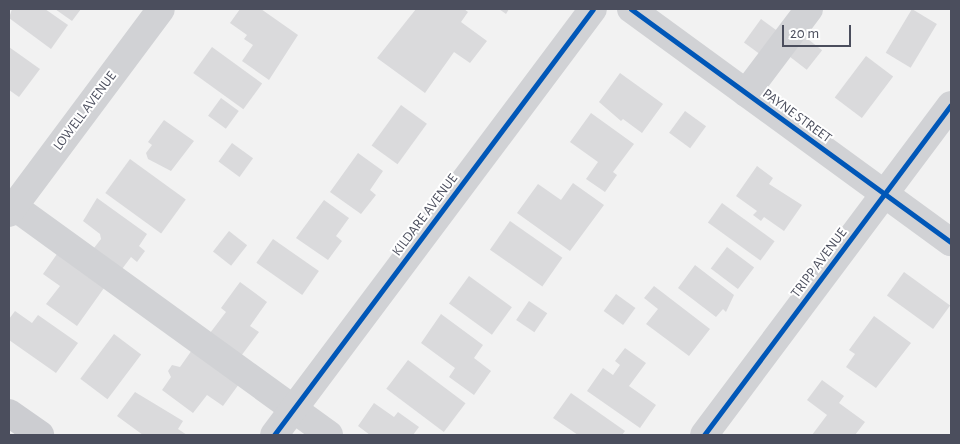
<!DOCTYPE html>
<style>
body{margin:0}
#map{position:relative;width:960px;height:444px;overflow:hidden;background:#f2f2f2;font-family:"Alegreya Sans",sans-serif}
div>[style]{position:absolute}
.building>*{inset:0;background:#dadadc;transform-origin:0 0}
.minor>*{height:28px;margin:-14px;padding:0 14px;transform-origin:14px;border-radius:14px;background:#d1d2d5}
.major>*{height:28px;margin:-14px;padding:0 14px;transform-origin:14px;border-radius:14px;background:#cccdd1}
.cycleway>*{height:5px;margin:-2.5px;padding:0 2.5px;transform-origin:2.5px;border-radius:2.5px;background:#0057b8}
span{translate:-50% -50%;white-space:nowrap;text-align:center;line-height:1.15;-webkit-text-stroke:4px #fff;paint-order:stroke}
.street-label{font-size:14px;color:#4b4e5d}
.frame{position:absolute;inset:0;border:10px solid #4b4e5d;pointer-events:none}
.scale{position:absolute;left:782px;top:25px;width:69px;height:22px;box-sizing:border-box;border:2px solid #4b4e5d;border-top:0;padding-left:6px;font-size:15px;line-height:18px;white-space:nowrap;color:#4b4e5d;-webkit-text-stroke:4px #fff;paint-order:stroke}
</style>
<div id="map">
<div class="building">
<div style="clip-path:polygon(12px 9px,45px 9px,68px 25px,51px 49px,9px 18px)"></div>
<div style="clip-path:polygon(55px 9px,81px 9px,72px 21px)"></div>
<div style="clip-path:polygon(240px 9px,261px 9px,298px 35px,269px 80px,242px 61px,253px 45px,244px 39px,247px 35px,230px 23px)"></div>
<div style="clip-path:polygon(416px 9px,464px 9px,468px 12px,461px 22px,487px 41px,470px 63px,454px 52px,425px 93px,377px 58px)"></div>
<div style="clip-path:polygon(499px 9px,509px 9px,506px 14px)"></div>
<div style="left:912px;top:9px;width:29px;height:51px;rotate:31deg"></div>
<div style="left:761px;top:19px;width:22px;height:29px;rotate:36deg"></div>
<div style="left:804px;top:36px;width:23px;height:25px;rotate:38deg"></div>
<div style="clip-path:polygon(9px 47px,40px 69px,19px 97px,9px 90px)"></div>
<div style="left:212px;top:47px;width:62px;height:32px;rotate:36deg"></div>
<div style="left:866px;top:56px;width:34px;height:52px;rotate:37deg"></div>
<div style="clip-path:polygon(620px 73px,663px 104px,642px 133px,623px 119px,621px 121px,599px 102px)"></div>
<div style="left:221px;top:98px;width:22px;height:22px;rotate:36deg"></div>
<div style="left:401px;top:105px;width:32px;height:50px;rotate:36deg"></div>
<div style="left:685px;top:111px;width:26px;height:27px;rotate:36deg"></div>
<div style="clip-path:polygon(591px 113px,634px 144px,613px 172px,617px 175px,605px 192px,586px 179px,598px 162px,570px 142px)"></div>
<div style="clip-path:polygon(164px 120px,194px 141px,171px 171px,148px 159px,146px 153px,152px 145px,148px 142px)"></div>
<div style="left:232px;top:143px;width:26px;height:23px;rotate:36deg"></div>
<div style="clip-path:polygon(358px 153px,383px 171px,370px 190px,376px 195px,361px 214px,330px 192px)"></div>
<div style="left:130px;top:159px;width:69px;height:42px;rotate:36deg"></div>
<div style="clip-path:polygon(757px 166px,773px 178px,769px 184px,802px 205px,784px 231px,764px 217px,761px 221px,753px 215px,757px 211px,736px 196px)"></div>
<div style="clip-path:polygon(573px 183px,604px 205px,570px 251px,517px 213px,538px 184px,561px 200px)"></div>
<div style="clip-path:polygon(97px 198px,147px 234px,139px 246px,145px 251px,137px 262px,131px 257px,122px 269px,94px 248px,101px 239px,100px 234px,83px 221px)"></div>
<div style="clip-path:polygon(324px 200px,349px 218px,336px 236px,342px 241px,328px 260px,296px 238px)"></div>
<div style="left:722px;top:203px;width:65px;height:24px;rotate:36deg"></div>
<div style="left:510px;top:221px;width:64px;height:35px;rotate:35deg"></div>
<div style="left:229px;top:231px;width:23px;height:26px;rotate:38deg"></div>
<div style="left:273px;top:239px;width:56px;height:29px;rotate:35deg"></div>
<div style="left:727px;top:247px;width:34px;height:27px;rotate:37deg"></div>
<div style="clip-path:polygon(57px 254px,104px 288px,77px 326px,46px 304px,60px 286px,43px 274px)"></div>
<div style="clip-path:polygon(695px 265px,734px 295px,726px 312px,723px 309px,716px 317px,678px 288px)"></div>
<div style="left:904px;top:272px;width:57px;height:29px;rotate:36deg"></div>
<div style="left:469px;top:276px;width:53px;height:34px;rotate:36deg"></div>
<div style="clip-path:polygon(240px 282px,267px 302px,250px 326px,259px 332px,241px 356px,210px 333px,226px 312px,221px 308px)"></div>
<div style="clip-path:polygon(654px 286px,710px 329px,689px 356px,646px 324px,658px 309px,644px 298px)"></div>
<div style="left:616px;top:294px;width:24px;height:21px;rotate:36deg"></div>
<div style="left:529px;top:301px;width:22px;height:23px;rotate:34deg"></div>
<div style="clip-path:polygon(15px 311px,32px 323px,38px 315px,78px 343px,56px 373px,9px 340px,9px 319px)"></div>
<div style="clip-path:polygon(441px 314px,483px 345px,474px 358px,491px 371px,474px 395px,449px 377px,455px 368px,421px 343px)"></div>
<div style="clip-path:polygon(874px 316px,911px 343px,876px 388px,846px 367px,855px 354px,849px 350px)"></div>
<div style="left:114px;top:334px;width:34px;height:56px;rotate:37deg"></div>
<div style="clip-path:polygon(625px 348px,646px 363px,629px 386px,656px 405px,640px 428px,587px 391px,603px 368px,613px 375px,620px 365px,615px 361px)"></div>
<div style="clip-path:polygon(192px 350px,239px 384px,223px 406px,207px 395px,193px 413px,162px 390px,171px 377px,168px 371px,172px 365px,180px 367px)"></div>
<div style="left:408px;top:360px;width:72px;height:36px;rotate:37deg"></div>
<div style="clip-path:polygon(822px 380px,844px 396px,839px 403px,865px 422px,855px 435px,812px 435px,827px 415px,807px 400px)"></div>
<div style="clip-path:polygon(135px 392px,183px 421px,178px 429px,187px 435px,143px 435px,117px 416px)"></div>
<div style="clip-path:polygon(571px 393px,625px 431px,622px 435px,578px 435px,553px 418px)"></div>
<div style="clip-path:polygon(374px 403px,394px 417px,398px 412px,419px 427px,413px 435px,370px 435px,358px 426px)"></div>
</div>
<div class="minor">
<div style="left:631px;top:9px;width:396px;rotate:36.1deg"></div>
<div style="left:746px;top:93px;width:105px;rotate:-53.1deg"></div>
<div style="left:9px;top:203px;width:395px;rotate:35.9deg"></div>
<div style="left:9px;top:213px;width:254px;rotate:-53.3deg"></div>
<div style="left:274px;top:435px;width:532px;rotate:-53.17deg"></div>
<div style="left:704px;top:435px;width:412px;rotate:-53.2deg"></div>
</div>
<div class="major">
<div style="left:9px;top:413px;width:38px;rotate:35deg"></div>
</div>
<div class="cycleway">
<div style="left:631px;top:9px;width:396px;rotate:36.1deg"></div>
<div style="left:274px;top:435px;width:532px;rotate:-53.17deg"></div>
<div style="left:704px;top:435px;width:412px;rotate:-53.2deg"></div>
</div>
<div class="street-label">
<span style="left:85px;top:111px;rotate:-53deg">LOWELL AVENUE</span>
<span style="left:797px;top:116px;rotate:36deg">PAYNE STREET</span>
<span style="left:425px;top:215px;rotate:-53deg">KILDARE AVENUE</span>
<span style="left:819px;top:263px;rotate:-53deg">TRIPP AVENUE</span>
</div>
<div class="frame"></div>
<div class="scale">20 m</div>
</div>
